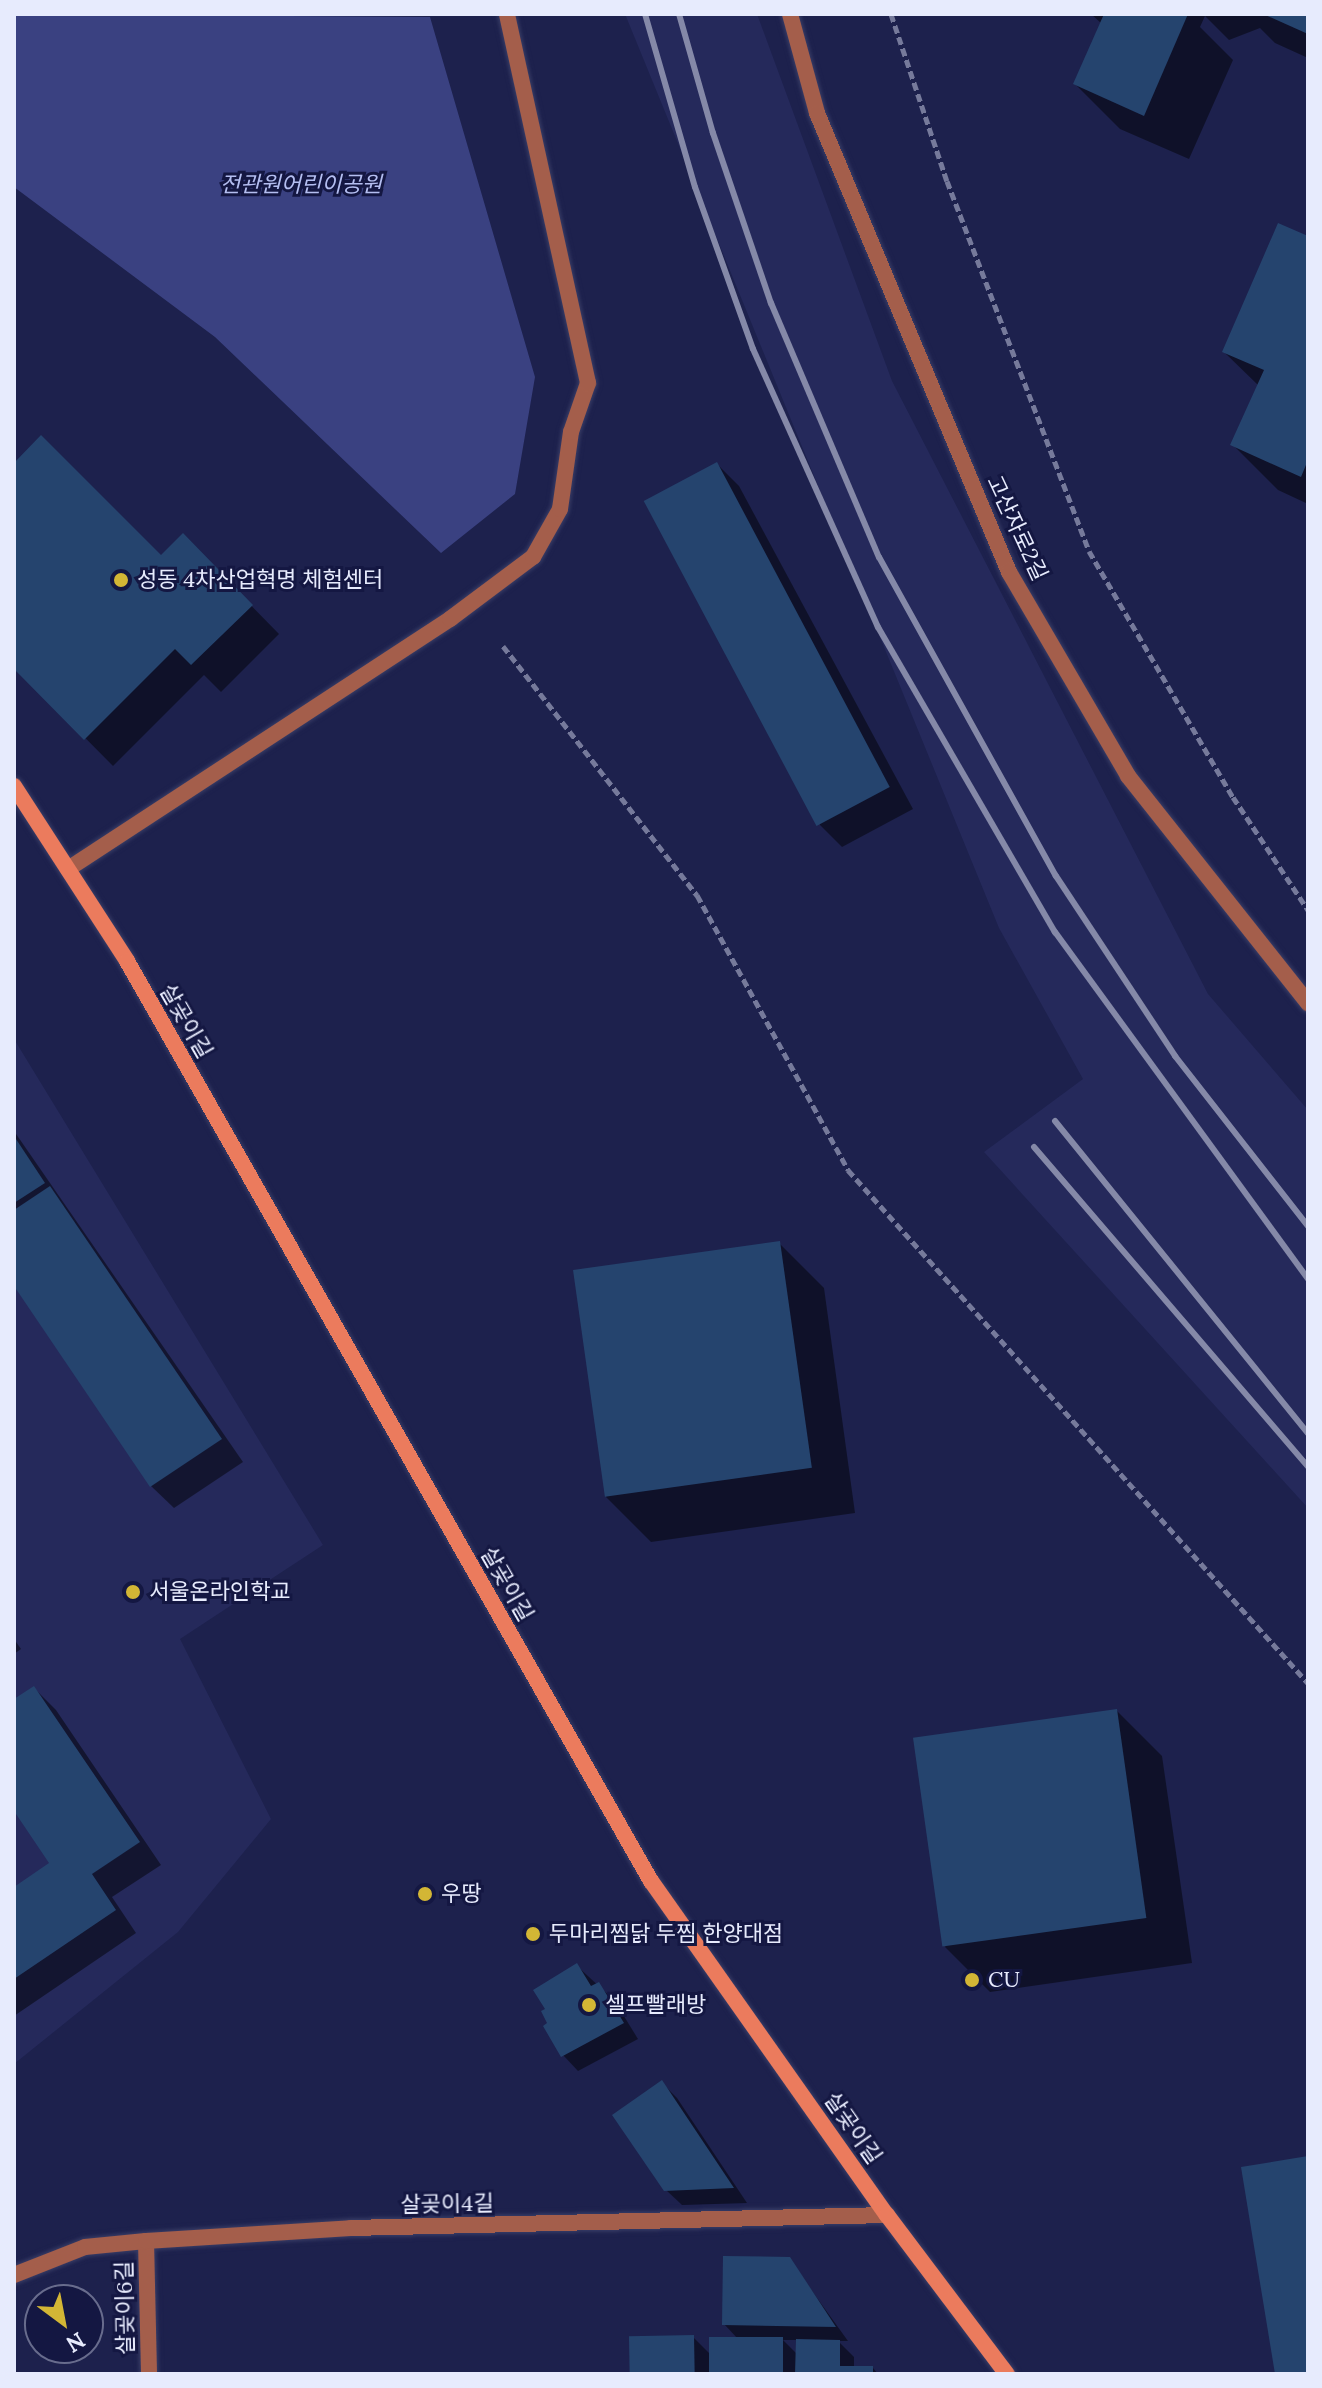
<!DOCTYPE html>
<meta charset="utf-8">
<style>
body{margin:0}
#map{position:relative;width:1322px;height:2388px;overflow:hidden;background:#1d214d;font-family:Lora,"Noto Sans KR",serif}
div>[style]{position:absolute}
.built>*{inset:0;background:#25295b}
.green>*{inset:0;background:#3a4181}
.shadow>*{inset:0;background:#0007}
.building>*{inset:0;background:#25446e;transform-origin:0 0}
.path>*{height:5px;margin-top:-2.5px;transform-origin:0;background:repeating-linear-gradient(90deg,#767a9b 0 8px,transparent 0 12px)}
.roads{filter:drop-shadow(0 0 2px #393d66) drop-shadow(0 0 2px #393d66)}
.minor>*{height:16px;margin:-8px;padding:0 8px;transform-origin:8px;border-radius:8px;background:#a45e4b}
.tertiary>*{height:16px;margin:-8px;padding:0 8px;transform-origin:8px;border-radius:8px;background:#a45e4b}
.secondary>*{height:16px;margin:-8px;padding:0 8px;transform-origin:8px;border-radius:8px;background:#eb7b5d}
.rail>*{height:6px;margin:-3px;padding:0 3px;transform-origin:3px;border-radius:3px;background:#8589a8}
.dots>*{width:22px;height:22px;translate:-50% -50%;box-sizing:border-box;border:4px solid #141742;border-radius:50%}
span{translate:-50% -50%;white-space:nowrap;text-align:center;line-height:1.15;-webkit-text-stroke:6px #141742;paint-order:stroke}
.park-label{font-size:22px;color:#b4bef1;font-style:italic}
.street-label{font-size:22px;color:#e7ebfd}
.poi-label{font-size:22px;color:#e7ebfd}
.left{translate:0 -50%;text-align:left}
.frame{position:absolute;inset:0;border:16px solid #e7ebfd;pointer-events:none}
.north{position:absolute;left:24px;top:2284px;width:80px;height:80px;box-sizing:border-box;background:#141742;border:2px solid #686c8d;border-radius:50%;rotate:148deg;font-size:22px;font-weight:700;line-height:32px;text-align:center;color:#e7ebfd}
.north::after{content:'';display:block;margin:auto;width:28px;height:36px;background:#d3b635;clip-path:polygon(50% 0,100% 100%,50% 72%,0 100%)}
</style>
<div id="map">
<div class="built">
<div style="clip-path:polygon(625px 14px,757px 14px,892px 381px,1208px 994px,1308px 1110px,1308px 1508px,984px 1152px,1083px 1079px,999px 928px)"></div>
<div style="clip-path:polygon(14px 1039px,323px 1545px,180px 1639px,271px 1819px,178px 1932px,14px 2064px)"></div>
</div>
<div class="green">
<div style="clip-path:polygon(14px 14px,430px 17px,535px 377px,515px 494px,441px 553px,215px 337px,14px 187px)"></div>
</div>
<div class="shadow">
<div style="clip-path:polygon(1091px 14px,1308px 14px,1308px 58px,1275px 43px,1260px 28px,1229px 40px,1205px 16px,1200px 27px,1233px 60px,1189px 159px,1120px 129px,1075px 84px,1102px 24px)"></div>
<div style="clip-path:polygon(1308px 238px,1308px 504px,1278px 490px,1233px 445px,1259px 386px,1224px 352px)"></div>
<div style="clip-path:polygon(717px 464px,739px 486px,913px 809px,842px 847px,820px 825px)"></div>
<div style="clip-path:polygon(14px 466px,161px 558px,183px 536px,279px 634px,221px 692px,204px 675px,113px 766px,14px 666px)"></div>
<div style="clip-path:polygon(14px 1131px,243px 1462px,174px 1508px,151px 1486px,14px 1282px)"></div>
<div style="clip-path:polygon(779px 1243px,824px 1288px,855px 1513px,651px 1542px,606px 1497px)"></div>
<div style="clip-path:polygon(14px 1639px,21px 1649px,14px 1654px)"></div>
<div style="clip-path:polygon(34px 1688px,56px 1710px,161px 1865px,112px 1897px,136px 1933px,14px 2016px,14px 1889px,52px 1863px,14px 1807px,14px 1701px)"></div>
<div style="clip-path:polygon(1117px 1711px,1162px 1756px,1192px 1963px,990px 1992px,945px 1947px)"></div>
<div style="clip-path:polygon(577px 1966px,614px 2000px,638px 2039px,578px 2071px,563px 2055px,547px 2009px)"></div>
<div style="clip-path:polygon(662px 2083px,677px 2098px,747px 2203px,682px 2205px,666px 2190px)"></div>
<div style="clip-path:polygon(evenodd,789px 2259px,848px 2341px,838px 2341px,854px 2357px,854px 2368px,873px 2368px,878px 2374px,632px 2374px,693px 2337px,711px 2355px,738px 2339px,724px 2324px,789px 2259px,783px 2340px,798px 2340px,798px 2355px,783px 2340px)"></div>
</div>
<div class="building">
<div style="clip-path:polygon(1104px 14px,1188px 14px,1144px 116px,1073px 84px)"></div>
<div style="clip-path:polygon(1263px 14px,1308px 14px,1308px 34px)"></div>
<div style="clip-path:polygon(1278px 223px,1308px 236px,1308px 460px,1301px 477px,1230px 445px,1264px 370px,1222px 352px)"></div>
<div style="clip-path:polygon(41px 435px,161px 555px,183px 533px,253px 605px,191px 665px,175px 649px,84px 740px,14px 669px,14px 463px)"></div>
<div style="left:717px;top:462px;width:368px;height:83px;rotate:62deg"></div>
<div style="clip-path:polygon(14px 1136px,45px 1183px,14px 1203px)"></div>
<div style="clip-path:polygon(50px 1186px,222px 1439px,150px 1487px,14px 1286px,14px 1210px)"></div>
<div style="left:780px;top:1241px;width:229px;height:209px;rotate:82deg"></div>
<div style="clip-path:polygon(34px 1686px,140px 1842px,92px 1874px,116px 1910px,14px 1979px,14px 1887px,49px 1863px,14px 1811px,14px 1699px)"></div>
<div style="left:1117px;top:1709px;width:211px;height:206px;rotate:82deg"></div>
<div style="clip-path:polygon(577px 1963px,591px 1986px,599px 1982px,624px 2023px,561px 2057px,543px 2026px,547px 2023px,541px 2011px,545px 2009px,533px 1990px)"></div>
<div style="clip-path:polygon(662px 2080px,734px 2188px,664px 2191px,612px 2115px)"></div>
<div style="clip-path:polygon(1308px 2156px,1308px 2374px,1275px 2374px,1241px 2167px)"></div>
<div style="clip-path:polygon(723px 2256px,790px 2257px,836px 2327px,722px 2325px)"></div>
<div style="left:694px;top:2335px;width:39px;height:65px;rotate:89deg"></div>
<div style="left:709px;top:2337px;width:74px;height:37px"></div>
<div style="clip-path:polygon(796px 2339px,840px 2340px,840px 2366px,873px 2366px,873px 2374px,795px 2374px)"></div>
</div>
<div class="path">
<div style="left:891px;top:14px;width:176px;rotate:71.5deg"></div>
<div style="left:947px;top:181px;width:396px;rotate:69deg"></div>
<div style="left:1089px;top:551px;width:285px;rotate:59.7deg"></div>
<div style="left:1233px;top:797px;width:136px;rotate:56.4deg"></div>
<div style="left:503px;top:646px;width:316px;rotate:52.1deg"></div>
<div style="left:697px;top:895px;width:314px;rotate:61.2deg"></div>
<div style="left:848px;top:1170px;width:689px;rotate:48.12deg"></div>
</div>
<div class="roads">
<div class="minor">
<div style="left:790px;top:14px;width:103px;rotate:74.7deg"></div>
<div style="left:817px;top:113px;width:498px;rotate:67.3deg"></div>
<div style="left:1009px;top:572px;width:236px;rotate:59.7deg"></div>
<div style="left:1128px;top:776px;width:290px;rotate:51.6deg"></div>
<div style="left:146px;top:2241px;width:133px;rotate:88.7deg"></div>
<div style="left:14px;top:2275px;width:76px;rotate:-21.5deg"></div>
<div style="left:85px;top:2247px;width:61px;rotate:-5.6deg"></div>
<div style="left:146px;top:2241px;width:205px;rotate:-3.6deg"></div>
<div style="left:351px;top:2228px;width:536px;rotate:-1.39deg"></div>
</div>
<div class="tertiary">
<div style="left:68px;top:869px;width:457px;rotate:-33.2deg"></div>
<div style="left:450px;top:619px;width:104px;rotate:-36.8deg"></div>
<div style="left:533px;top:557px;width:55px;rotate:-60.6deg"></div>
<div style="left:560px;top:509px;width:78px;rotate:-81.9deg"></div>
<div style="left:571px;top:432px;width:52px;rotate:-70.9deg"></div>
<div style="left:588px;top:383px;width:378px;rotate:-102.4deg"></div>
</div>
<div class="secondary">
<div style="left:14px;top:786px;width:208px;rotate:57.1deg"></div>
<div style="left:127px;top:961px;width:1059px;rotate:60.34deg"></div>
<div style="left:651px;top:1881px;width:409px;rotate:54.8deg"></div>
<div style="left:887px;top:2215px;width:199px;rotate:53deg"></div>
</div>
</div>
<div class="rail">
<div style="left:645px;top:14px;width:180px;rotate:73.9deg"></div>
<div style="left:695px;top:187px;width:172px;rotate:70.3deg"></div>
<div style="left:753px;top:349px;width:305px;rotate:65.8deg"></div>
<div style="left:878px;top:627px;width:353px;rotate:59.9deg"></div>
<div style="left:1055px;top:932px;width:429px;rotate:53.9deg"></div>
<div style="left:679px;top:14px;width:124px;rotate:74.1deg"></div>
<div style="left:713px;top:133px;width:180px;rotate:71.2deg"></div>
<div style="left:771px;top:303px;width:276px;rotate:67deg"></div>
<div style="left:879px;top:557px;width:365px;rotate:61deg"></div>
<div style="left:1056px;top:876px;width:216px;rotate:56.5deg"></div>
<div style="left:1175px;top:1056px;width:216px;rotate:52deg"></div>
<div style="left:1055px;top:1121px;width:402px;rotate:51deg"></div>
<div style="left:1034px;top:1147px;width:421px;rotate:49.4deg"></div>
</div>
<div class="dots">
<div style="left:121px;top:580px;background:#d3b635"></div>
<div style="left:133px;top:1592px;background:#d3b635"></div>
<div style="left:425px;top:1894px;background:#d3b635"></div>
<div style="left:533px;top:1934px;background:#d3b635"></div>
<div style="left:972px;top:1980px;background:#d3b635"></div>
<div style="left:589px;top:2005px;background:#d3b635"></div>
</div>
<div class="park-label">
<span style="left:301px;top:185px">전관원어린이공원</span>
</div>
<div class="street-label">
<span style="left:1017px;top:528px;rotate:65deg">고산자로2길</span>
<span style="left:186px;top:1021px;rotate:60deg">살곶이길</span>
<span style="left:507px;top:1584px;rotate:60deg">살곶이길</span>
<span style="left:853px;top:2128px;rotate:55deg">살곶이길</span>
<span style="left:447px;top:2204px;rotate:-1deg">살곶이4길</span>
<span style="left:125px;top:2308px;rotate:-91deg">살곶이6길</span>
</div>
<div class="poi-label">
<span class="left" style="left:137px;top:580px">성동 4차산업혁명 체험센터</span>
<span class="left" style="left:149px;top:1592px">서울온라인학교</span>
<span class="left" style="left:441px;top:1894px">우땅</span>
<span class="left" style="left:549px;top:1934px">두마리찜닭 두찜 한양대점</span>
<span class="left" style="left:988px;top:1980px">CU</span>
<span class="left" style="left:605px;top:2005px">셀프빨래방</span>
</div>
<div class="frame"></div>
<div class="north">N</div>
</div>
